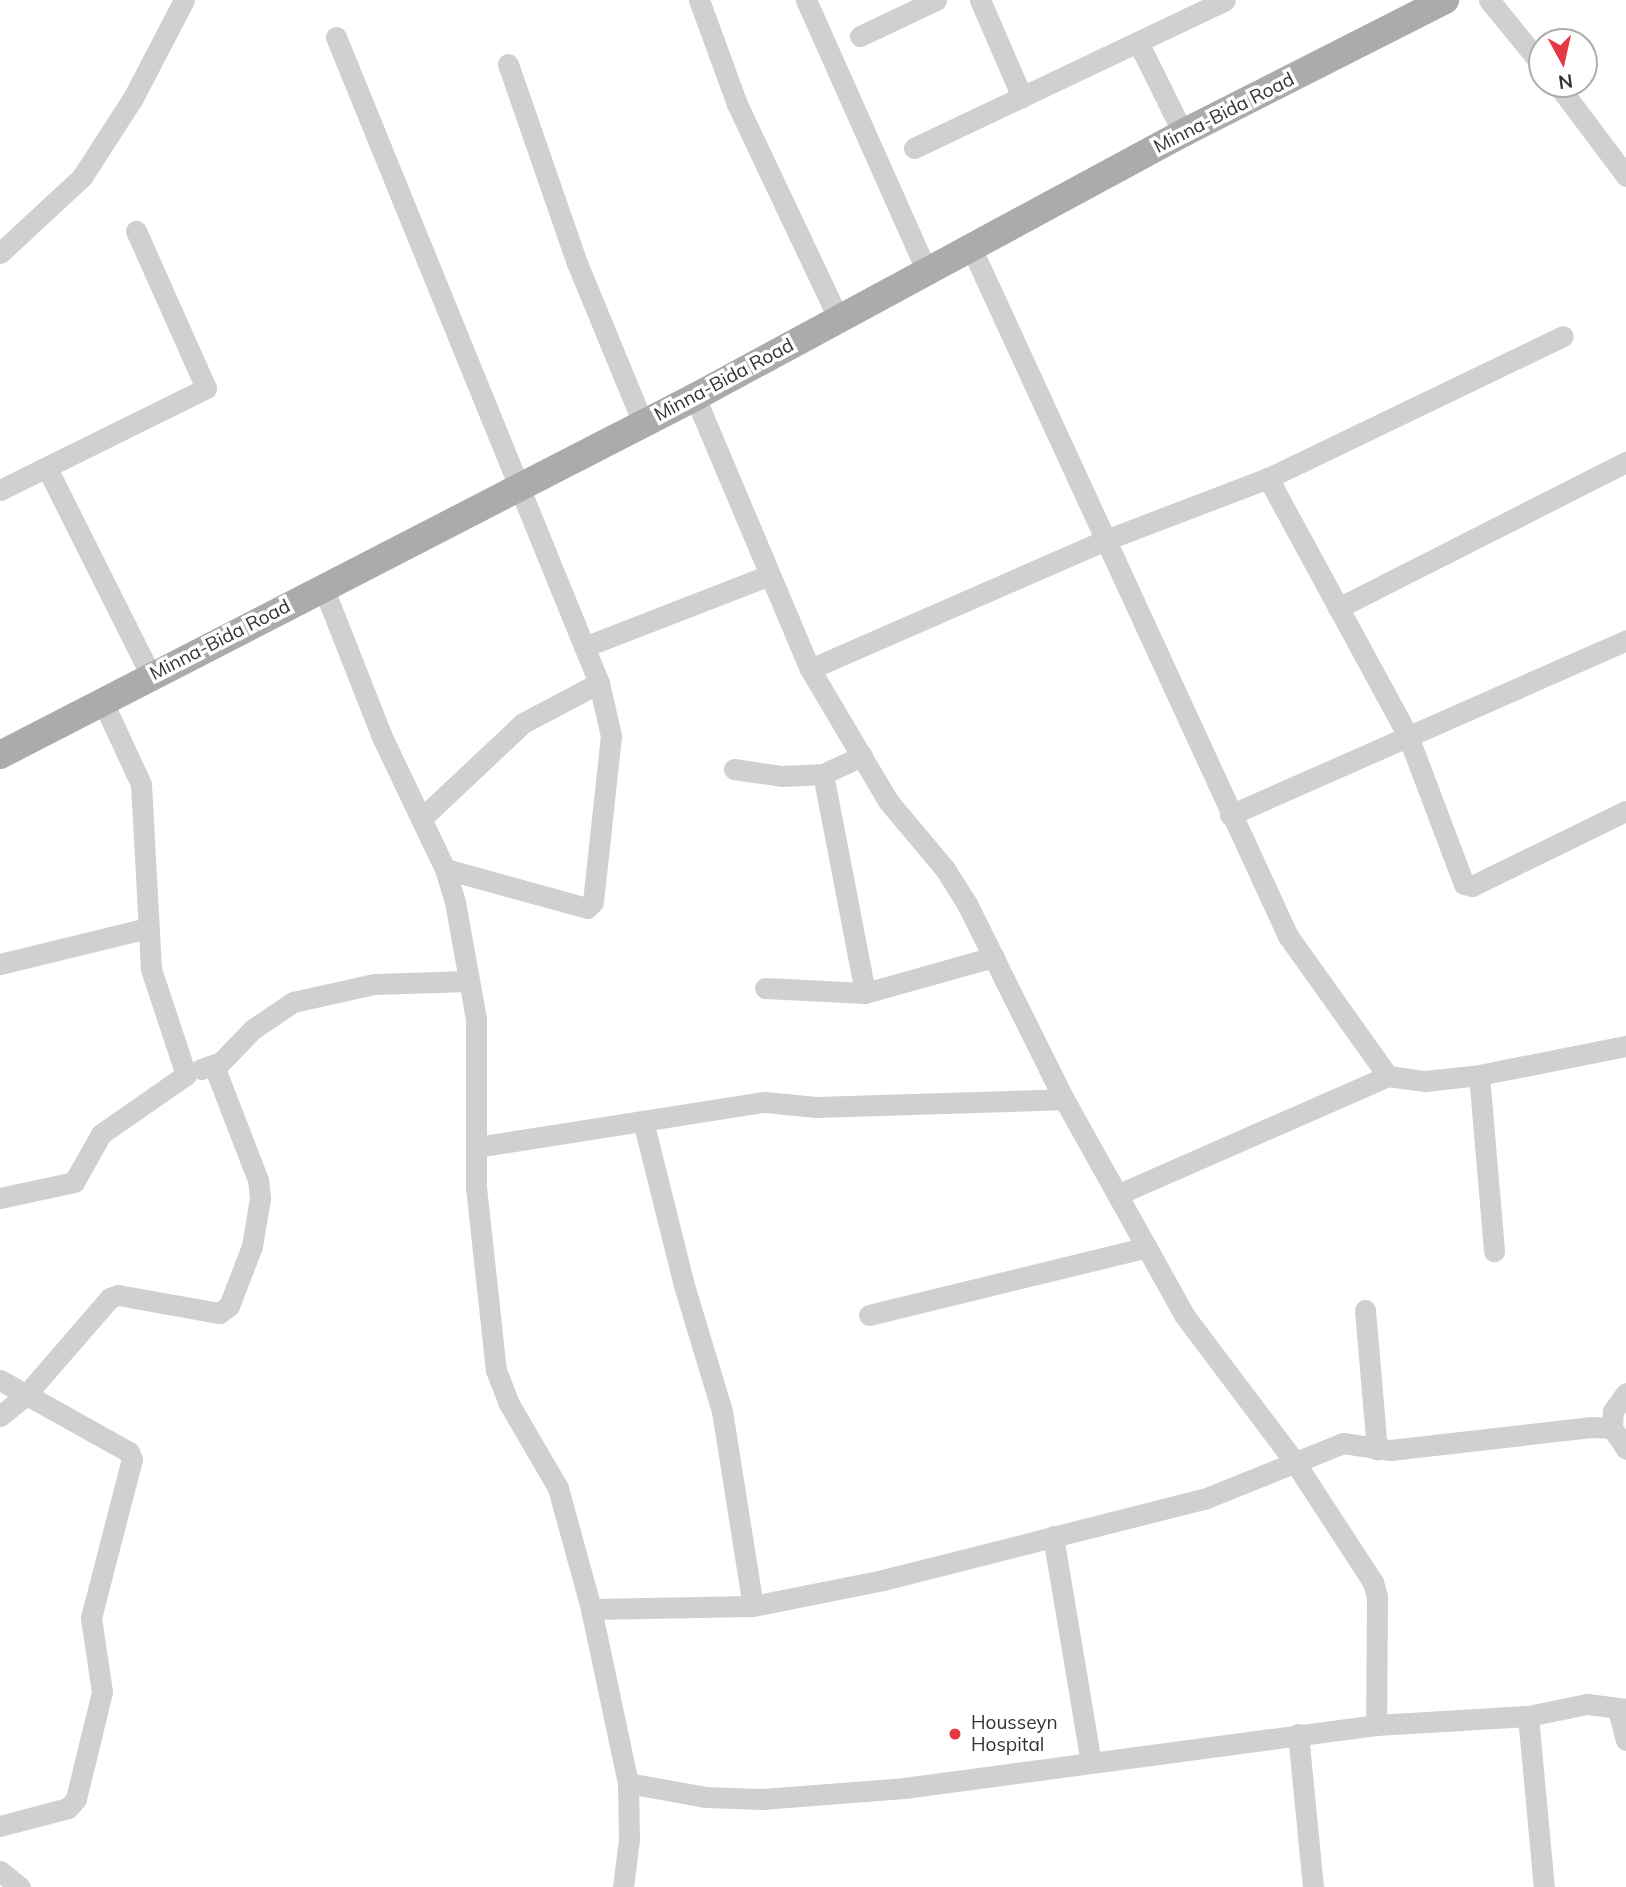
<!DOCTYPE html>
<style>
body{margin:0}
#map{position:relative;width:1626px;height:1887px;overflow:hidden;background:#fff;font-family:Mulish,sans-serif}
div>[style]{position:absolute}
.minor>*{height:21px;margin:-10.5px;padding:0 10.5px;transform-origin:10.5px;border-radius:10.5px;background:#d0d0d0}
.major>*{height:28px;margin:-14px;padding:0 14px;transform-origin:14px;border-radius:14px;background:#ababab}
.dots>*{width:19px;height:19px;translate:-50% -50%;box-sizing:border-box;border:4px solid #fff;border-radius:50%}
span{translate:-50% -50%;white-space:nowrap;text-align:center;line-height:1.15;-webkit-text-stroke:7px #fff;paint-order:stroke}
.street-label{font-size:19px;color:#333}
.poi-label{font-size:19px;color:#333}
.left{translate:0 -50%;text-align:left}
.north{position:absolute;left:1528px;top:28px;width:70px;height:70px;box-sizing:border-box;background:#fff;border:2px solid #adadad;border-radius:50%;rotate:172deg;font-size:19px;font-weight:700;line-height:28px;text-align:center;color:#333}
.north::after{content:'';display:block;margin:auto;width:24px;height:32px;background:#e63946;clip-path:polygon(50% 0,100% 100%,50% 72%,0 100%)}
</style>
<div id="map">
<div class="minor">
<div style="left:699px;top:0;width:111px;rotate:69.9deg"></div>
<div style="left:737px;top:104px;width:237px;rotate:64.7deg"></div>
<div style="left:806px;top:0;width:295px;rotate:66deg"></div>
<div style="left:980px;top:0;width:106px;rotate:66.6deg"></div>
<div style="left:1489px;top:0;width:84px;rotate:50.8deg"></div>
<div style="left:860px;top:36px;width:84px;rotate:-25.3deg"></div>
<div style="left:336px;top:37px;width:697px;rotate:67.85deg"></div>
<div style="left:599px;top:683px;width:54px;rotate:77.2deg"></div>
<div style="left:611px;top:736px;width:167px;rotate:96.2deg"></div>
<div style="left:593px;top:902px;width:8px;rotate:135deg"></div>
<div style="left:587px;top:908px;width:147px;rotate:-164.6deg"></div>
<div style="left:1138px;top:42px;width:102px;rotate:63.7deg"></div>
<div style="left:508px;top:64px;width:211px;rotate:70.9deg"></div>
<div style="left:577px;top:263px;width:173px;rotate:67.6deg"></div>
<div style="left:1557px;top:84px;width:115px;rotate:53.1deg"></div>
<div style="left:914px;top:148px;width:344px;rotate:-25.4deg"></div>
<div style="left:970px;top:245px;width:761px;rotate:65.29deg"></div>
<div style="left:1288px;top:936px;width:172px;rotate:54.5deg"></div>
<div style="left:0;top:253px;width:112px;rotate:-42.8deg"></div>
<div style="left:82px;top:177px;width:94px;rotate:-57.2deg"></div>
<div style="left:133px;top:98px;width:110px;rotate:-62.5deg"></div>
<div style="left:695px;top:397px;width:295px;rotate:67.1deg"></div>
<div style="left:810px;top:669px;width:153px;rotate:59.4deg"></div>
<div style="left:888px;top:801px;width:89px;rotate:50deg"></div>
<div style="left:945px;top:869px;width:41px;rotate:57.8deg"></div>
<div style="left:967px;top:904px;width:218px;rotate:63.6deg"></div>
<div style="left:1064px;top:1099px;width:247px;rotate:60.9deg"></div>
<div style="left:1184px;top:1315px;width:183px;rotate:53deg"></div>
<div style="left:1294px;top:1461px;width:145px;rotate:56.9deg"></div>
<div style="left:1373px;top:1582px;width:16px;rotate:75deg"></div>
<div style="left:1377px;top:1597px;width:128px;rotate:90.4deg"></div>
<div style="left:48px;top:470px;width:230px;rotate:63.4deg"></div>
<div style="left:1268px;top:478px;width:294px;rotate:61.5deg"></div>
<div style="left:1408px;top:736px;width:158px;rotate:69.3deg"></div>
<div style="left:1464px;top:884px;width:8px;rotate:14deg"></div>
<div style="left:1472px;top:886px;width:171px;rotate:-26deg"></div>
<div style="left:0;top:490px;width:230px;rotate:-26.3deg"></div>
<div style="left:206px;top:388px;width:172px;rotate:-114deg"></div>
<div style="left:323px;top:587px;width:163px;rotate:68.5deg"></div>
<div style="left:383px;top:739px;width:144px;rotate:64.5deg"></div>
<div style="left:445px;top:869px;width:34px;rotate:73deg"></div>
<div style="left:455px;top:902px;width:119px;rotate:79.8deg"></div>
<div style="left:476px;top:1019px;width:168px;rotate:90deg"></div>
<div style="left:476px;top:1187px;width:184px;rotate:83.8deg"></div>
<div style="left:496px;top:1370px;width:34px;rotate:69deg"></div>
<div style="left:508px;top:1402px;width:99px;rotate:59.8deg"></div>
<div style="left:558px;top:1488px;width:125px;rotate:74.7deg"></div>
<div style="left:591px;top:1609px;width:178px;rotate:78deg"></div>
<div style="left:628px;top:1783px;width:56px;rotate:89deg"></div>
<div style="left:629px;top:1839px;width:48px;rotate:97.1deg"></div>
<div style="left:1338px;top:608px;width:323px;rotate:-26.9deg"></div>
<div style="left:584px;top:647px;width:199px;rotate:-21.2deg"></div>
<div style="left:810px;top:669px;width:320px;rotate:-23.6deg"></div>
<div style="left:1103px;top:541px;width:177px;rotate:-20.9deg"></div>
<div style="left:1268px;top:478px;width:327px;rotate:-25.7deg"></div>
<div style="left:734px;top:769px;width:49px;rotate:8.3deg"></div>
<div style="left:782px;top:776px;width:41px;rotate:-2.8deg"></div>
<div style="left:823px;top:774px;width:43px;rotate:-24.8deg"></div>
<div style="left:823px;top:774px;width:223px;rotate:79.1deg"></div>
<div style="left:1230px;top:815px;width:433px;rotate:-23.8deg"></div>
<div style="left:421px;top:819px;width:140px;rotate:-43.3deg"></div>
<div style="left:523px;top:723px;width:86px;rotate:-27.8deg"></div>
<div style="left:0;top:964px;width:152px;rotate:-13.7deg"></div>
<div style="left:765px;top:988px;width:100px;rotate:2.9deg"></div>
<div style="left:865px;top:993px;width:134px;rotate:-15.6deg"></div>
<div style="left:201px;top:1069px;width:21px;rotate:-19deg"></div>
<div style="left:221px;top:1062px;width:46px;rotate:-45.9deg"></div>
<div style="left:253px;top:1029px;width:48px;rotate:-34deg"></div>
<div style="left:293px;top:1002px;width:83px;rotate:-12.5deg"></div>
<div style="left:374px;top:984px;width:95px;rotate:-1.8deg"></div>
<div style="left:1479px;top:1075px;width:177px;rotate:85.1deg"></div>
<div style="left:643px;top:1121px;width:166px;rotate:76deg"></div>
<div style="left:683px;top:1282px;width:135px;rotate:73.2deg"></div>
<div style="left:722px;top:1411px;width:197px;rotate:81deg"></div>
<div style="left:476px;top:1147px;width:292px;rotate:-8.9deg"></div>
<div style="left:765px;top:1102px;width:51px;rotate:5.6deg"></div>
<div style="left:816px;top:1107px;width:248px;rotate:-1.8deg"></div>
<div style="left:1119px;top:1194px;width:294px;rotate:-23.7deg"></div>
<div style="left:1388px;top:1076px;width:37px;rotate:8deg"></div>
<div style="left:1425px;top:1081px;width:54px;rotate:-6.3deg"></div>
<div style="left:1479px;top:1075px;width:150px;rotate:-11.2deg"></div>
<div style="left:0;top:1198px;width:76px;rotate:-12.2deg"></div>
<div style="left:74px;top:1182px;width:55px;rotate:-60.6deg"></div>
<div style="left:101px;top:1134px;width:103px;rotate:-34.8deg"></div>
<div style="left:186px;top:1075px;width:112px;rotate:-108.3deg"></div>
<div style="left:151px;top:969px;width:185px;rotate:-93.1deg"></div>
<div style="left:141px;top:784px;width:93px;rotate:-114.9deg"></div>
<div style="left:1365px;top:1310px;width:140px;rotate:85.1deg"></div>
<div style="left:869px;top:1315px;width:286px;rotate:-13.7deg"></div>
<div style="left:0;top:1380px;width:148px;rotate:29.2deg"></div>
<div style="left:129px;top:1452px;width:8px;rotate:67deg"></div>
<div style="left:132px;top:1459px;width:164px;rotate:104.5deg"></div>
<div style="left:91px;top:1618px;width:75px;rotate:81.5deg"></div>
<div style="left:102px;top:1692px;width:110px;rotate:103.7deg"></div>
<div style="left:76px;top:1799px;width:12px;rotate:132deg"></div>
<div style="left:68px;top:1808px;width:70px;rotate:165.2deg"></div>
<div style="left:0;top:1416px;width:32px;rotate:-39deg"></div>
<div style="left:25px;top:1396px;width:130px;rotate:-49.1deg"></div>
<div style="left:110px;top:1298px;width:9px;rotate:-21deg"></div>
<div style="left:118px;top:1295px;width:103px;rotate:10.1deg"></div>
<div style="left:219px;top:1313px;width:12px;rotate:-35deg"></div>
<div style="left:229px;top:1306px;width:64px;rotate:-69deg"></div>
<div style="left:252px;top:1246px;width:49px;rotate:-80.5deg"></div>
<div style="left:260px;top:1198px;width:18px;rotate:-96deg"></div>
<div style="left:258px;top:1180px;width:122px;rotate:-111.1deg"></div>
<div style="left:1612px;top:1428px;width:17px;rotate:-87deg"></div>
<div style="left:1613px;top:1411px;width:22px;rotate:-54deg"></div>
<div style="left:1053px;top:1536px;width:229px;rotate:80.5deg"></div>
<div style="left:591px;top:1609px;width:162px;rotate:-1.1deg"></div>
<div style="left:753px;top:1606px;width:133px;rotate:-11.3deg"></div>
<div style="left:883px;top:1580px;width:331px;rotate:-14.2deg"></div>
<div style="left:1204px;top:1499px;width:150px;rotate:-21.9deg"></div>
<div style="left:1343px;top:1443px;width:48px;rotate:8.5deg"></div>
<div style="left:1390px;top:1450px;width:203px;rotate:-6.5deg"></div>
<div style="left:1592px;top:1427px;width:20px;rotate:3deg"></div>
<div style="left:1612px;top:1428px;width:25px;rotate:56deg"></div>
<div style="left:1618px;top:1710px;width:31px;rotate:75deg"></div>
<div style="left:1528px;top:1716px;width:172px;rotate:84.7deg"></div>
<div style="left:1298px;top:1734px;width:154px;rotate:84.4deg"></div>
<div style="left:628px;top:1783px;width:78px;rotate:10.3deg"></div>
<div style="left:705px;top:1797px;width:57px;rotate:2deg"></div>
<div style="left:762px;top:1799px;width:142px;rotate:-4.4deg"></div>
<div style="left:904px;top:1788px;width:476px;rotate:-7.6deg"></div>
<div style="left:1376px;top:1725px;width:152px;rotate:-3.4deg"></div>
<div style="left:1528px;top:1716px;width:60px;rotate:-11.5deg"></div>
<div style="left:1587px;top:1704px;width:39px;rotate:7deg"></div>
<div style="left:0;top:1871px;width:26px;rotate:39deg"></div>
</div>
<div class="major">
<div style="left:0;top:755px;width:782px;rotate:-27.25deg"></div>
<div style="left:695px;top:397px;width:555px;rotate:-28.41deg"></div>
<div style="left:1183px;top:133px;width:294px;rotate:-26.9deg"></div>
</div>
<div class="dots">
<div style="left:955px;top:1734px;background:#e63946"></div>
</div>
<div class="street-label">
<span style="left:1224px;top:113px;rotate:-27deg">Minna-Bida Road</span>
<span style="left:724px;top:380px;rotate:-28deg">Minna-Bida Road</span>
<span style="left:220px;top:640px;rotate:-27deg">Minna-Bida Road</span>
</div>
<div class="poi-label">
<span class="left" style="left:971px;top:1734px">Housseyn<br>Hospital</span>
</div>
<div class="north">N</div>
</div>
